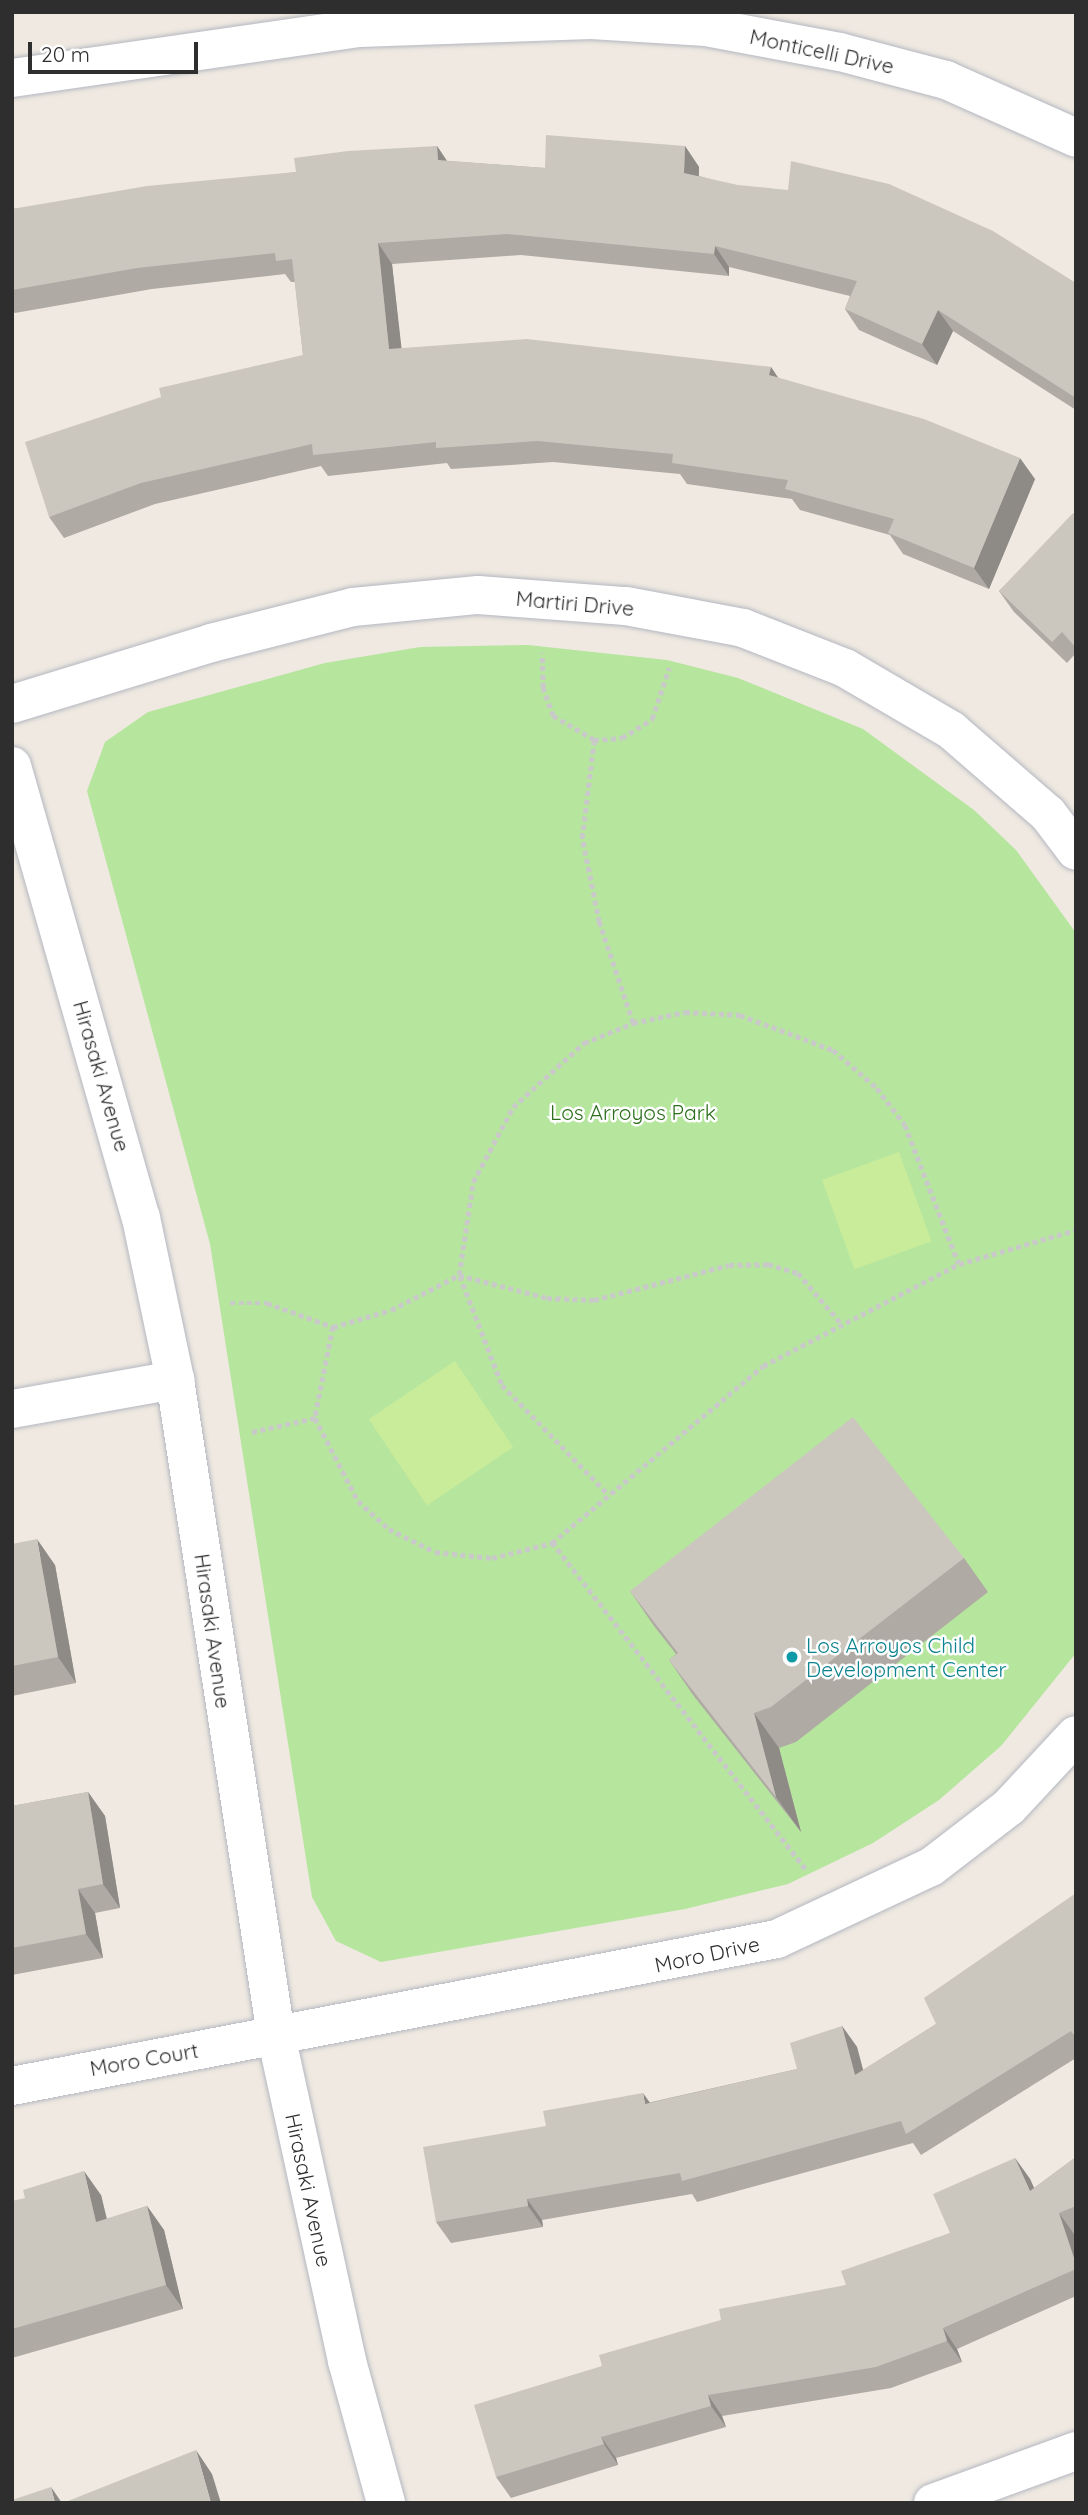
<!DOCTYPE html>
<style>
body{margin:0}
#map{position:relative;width:1088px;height:2515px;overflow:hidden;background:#efe9e1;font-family:Quicksand,sans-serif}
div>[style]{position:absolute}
.green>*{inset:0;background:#b6e59e}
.pitch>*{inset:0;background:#c9ec9a;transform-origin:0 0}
.path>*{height:4.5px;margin-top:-2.25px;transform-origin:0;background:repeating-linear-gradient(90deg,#c9c9c9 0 5px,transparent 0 8.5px)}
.roads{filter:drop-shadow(0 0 2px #b4b7c1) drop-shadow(0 0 2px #b4b7c1)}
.minor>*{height:38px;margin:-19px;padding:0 19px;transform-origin:19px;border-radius:19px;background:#fff}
.wall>*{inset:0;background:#afaba4}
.shaded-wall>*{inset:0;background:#8e8b86}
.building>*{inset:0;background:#cbc7bf}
.dots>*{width:19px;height:19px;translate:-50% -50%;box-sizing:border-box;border:4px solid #fff;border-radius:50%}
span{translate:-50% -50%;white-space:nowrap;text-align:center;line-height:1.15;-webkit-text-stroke:5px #fff;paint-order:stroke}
.street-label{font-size:21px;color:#2e2e2e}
.park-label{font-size:21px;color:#2c6e1b}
.culture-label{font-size:21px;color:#0d838f}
.left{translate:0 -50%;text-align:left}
.frame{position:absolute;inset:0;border:14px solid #2e2e2e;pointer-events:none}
.scale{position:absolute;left:28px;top:42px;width:170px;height:32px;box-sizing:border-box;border:4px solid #2e2e2e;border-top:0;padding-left:9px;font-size:21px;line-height:24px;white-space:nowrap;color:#2e2e2e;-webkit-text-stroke:5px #fff;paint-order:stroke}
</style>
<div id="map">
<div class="green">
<div style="clip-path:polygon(528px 645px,667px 660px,738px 678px,863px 729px,974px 810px,1016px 850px,1076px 933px,1076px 1653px,1001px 1746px,939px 1800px,873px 1843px,788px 1884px,685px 1909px,381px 1962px,336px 1941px,312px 1897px,210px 1244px,87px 791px,105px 742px,148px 712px,325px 663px,420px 647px)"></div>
</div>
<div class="pitch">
<div style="left:899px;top:1152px;width:95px;height:82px;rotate:70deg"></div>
<div style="left:455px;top:1361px;width:104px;height:104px;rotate:56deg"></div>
</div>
<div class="path">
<div style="left:594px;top:740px;width:28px;rotate:-4deg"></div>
<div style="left:622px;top:738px;width:36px;rotate:-32deg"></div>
<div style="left:652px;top:719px;width:54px;rotate:-71.6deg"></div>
<div style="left:633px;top:1023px;width:53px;rotate:-11.9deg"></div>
<div style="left:685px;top:1012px;width:55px;rotate:3.1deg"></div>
<div style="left:740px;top:1015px;width:99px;rotate:20.6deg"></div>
<div style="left:833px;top:1050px;width:58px;rotate:40.8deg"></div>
<div style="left:877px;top:1088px;width:46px;rotate:52.9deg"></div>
<div style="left:905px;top:1125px;width:149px;rotate:68.8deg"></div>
<div style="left:459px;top:1275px;width:91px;rotate:14.6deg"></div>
<div style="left:547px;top:1298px;width:47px;rotate:2.4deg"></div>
<div style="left:594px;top:1300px;width:139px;rotate:-14.5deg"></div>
<div style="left:729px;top:1265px;width:39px;rotate:-1deg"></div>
<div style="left:768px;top:1264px;width:31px;rotate:17deg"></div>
<div style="left:798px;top:1273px;width:65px;rotate:49.4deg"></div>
<div style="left:460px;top:1276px;width:117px;rotate:68.9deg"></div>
<div style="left:502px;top:1385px;width:152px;rotate:45.8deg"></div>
<div style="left:230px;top:1303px;width:37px"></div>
<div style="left:267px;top:1303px;width:70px;rotate:20deg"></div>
<div style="left:333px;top:1327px;width:93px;rotate:101.2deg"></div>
<div style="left:333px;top:1327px;width:60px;rotate:-16.3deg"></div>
<div style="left:391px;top:1310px;width:76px;rotate:-27.2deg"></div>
<div style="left:459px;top:1275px;width:94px;rotate:-81.4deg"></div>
<div style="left:473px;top:1182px;width:85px;rotate:-61.9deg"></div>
<div style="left:513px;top:1107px;width:96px;rotate:-42deg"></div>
<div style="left:584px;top:1043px;width:53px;rotate:-22.2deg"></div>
<div style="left:633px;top:1023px;width:107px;rotate:-108.6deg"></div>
<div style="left:599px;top:922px;width:86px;rotate:-101.4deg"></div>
<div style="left:582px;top:838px;width:99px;rotate:-83deg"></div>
<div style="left:594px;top:740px;width:48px;rotate:-149.7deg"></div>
<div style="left:553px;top:716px;width:30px;rotate:-110deg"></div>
<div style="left:543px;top:688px;width:35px;rotate:-92deg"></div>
<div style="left:252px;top:1432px;width:65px;rotate:-12.5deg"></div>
<div style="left:315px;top:1418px;width:93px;rotate:62.6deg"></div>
<div style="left:358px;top:1501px;width:42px;rotate:42.1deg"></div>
<div style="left:389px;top:1529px;width:51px;rotate:26.6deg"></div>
<div style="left:435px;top:1552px;width:57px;rotate:6deg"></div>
<div style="left:492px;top:1558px;width:62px;rotate:-14deg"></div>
<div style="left:805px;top:1869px;width:413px;rotate:-127.8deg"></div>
<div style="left:552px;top:1543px;width:275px;rotate:-40deg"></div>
<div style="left:763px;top:1366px;width:221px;rotate:-27.5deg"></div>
<div style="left:959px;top:1264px;width:122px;rotate:-16.2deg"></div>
</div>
<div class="roads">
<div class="minor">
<div style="left:12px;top:78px;width:351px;rotate:-8.2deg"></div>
<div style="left:359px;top:28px;width:232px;rotate:-2deg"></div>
<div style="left:591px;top:20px;width:115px;rotate:3.5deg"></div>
<div style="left:706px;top:27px;width:136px;rotate:10.6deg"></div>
<div style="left:840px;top:52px;width:110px;rotate:14.8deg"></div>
<div style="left:946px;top:80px;width:142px;rotate:24deg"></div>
<div style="left:12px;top:704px;width:208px;rotate:-17deg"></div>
<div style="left:211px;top:643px;width:146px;rotate:-14.2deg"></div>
<div style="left:353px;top:607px;width:126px;rotate:-5.5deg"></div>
<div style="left:478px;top:595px;width:148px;rotate:4.3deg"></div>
<div style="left:626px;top:606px;width:119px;rotate:10.6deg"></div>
<div style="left:743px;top:628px;width:110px;rotate:21.4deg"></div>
<div style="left:845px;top:668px;width:123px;rotate:30.3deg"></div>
<div style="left:951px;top:730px;width:128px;rotate:40.9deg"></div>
<div style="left:1048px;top:814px;width:46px;rotate:52.9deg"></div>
<div style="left:12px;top:766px;width:470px;rotate:74.1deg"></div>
<div style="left:141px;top:1218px;width:166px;rotate:78.1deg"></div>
<div style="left:175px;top:1380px;width:663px;rotate:81.23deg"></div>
<div style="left:276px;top:2035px;width:334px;rotate:77.7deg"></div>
<div style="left:347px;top:2361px;width:147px;rotate:74.6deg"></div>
<div style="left:12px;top:1409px;width:166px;rotate:-10.1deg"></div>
<div style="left:12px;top:2086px;width:779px;rotate:-10.88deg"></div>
<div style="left:777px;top:1939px;width:170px;rotate:-25.1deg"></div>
<div style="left:931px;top:1867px;width:98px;rotate:-37.6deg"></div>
<div style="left:1009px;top:1807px;width:98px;rotate:-47.1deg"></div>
<div style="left:933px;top:2503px;width:152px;rotate:-20deg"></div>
</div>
</div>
<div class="wall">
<div style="clip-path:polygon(437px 146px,447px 161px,545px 168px,685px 146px,699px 167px,699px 176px,1076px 283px,1076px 410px,953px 331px,937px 365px,859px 330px,845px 309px,850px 296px,729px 267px,729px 276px,521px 255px,392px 264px,401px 348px,771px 367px,778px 378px,1035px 479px,989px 589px,903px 554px,890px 535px,800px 510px,792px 499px,687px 484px,680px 474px,553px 462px,451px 469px,447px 463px,328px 476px,321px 466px,155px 504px,64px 538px,49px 517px,303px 355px,295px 282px,291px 282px,285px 274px,152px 289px,15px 313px,12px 310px,12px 209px,296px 172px)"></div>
<div style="clip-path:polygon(1076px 516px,1076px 653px,1067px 663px,1014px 612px,999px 591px)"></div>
<div style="clip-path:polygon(12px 1544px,55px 1565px,76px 1683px,12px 1696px)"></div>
<div style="clip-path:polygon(964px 1558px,988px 1592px,796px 1742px,779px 1748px,801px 1832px,693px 1695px,669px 1660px,676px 1654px,654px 1626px,630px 1591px)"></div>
<div style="clip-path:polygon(88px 1792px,105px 1816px,120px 1908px,95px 1913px,103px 1958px,12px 1975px,12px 1806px)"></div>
<div style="clip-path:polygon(1076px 1893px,1076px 2058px,921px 2155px,913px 2143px,697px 2202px,692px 2194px,542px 2220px,543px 2227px,451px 2243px,436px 2222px,546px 2126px,797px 2069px,842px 2026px,857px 2047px,863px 2070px,936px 2024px)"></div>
<div style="clip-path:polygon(1076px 2157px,1076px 2233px,1074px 2234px,1076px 2239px,1076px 2296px,957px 2349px,962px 2362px,891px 2388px,722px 2416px,726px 2427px,616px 2458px,618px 2465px,511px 2498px,496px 2477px,602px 2366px,846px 2285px,950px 2233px,1015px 2158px,1030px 2179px,1034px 2188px)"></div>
<div style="clip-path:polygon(101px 2195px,107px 2219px,147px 2206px,164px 2230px,183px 2309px,12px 2358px,12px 2201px)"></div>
</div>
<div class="shaded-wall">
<div style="clip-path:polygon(437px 146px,451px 167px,438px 160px)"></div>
<div style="clip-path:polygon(685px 146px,699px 167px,698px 194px,684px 173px)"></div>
<div style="clip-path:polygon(378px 243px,392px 264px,404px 370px,389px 349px)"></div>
<div style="clip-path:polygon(715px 246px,729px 267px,729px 276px,714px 254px)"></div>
<div style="clip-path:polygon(938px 310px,953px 331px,937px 365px,922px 344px)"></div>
<div style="clip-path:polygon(771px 367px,785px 388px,769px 375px)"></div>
<div style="clip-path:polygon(1020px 458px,1035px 479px,989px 589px,974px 568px)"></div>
<div style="clip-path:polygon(37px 1539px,55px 1565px,76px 1683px,58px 1657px)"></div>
<div style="clip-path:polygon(754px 1713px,779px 1748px,801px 1832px,776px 1797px)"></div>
<div style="clip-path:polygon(88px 1792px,105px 1816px,120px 1908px,103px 1884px)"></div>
<div style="clip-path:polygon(78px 1889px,95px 1913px,103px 1958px,86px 1934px)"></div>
<div style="clip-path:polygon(842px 2026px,857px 2047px,870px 2096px,855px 2075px)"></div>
<div style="clip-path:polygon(643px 2093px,658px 2114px,645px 2104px)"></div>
<div style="clip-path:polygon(1015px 2158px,1030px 2179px,1045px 2212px,1030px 2191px)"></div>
<div style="clip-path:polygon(84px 2171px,101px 2195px,113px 2246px,96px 2222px)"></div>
<div style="clip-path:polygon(527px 2199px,542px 2220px,543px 2227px,528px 2206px)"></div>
<div style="clip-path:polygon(147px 2206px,164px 2230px,183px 2309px,166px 2285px)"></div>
<div style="clip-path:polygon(1059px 2213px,1074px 2234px,1076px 2239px,1076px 2264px)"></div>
<div style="clip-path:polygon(943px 2328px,957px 2349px,962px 2362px,947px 2341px)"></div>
<div style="clip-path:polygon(708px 2395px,722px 2416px,726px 2427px,711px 2406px)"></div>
<div style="clip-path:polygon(601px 2437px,616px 2458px,618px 2465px,604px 2444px)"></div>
<div style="clip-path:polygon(196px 2450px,212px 2474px,221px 2503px,211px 2503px)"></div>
<div style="clip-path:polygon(51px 2487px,62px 2503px,55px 2503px)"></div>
</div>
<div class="building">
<div style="clip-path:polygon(546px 135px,685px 146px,684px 173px,738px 185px,788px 190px,791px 161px,889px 184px,993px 231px,1076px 283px,1074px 288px,1076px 289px,1076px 398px,938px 310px,922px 344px,845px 309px,857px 281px,715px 246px,714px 254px,507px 234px,378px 243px,389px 349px,527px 339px,771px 367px,769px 375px,924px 419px,1020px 458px,974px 568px,888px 533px,894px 519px,785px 489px,788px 480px,672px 463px,673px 454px,538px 441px,436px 448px,436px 442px,313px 455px,312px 444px,141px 483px,49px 517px,25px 442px,161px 397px,159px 388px,303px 355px,292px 259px,276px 261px,275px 253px,137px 268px,12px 290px,12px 209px,147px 186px,296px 172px,294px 158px,348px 151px,437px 146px,438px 160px,545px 168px)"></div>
<div style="clip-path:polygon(1073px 513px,1076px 516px,1076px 648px,1062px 632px,1052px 642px,999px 591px)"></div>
<div style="clip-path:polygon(853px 1417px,964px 1558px,771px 1707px,754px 1713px,776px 1797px,669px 1660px,678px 1653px,630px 1591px)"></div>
<div style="clip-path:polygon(37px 1539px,58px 1657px,12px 1666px,12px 1544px)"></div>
<div style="clip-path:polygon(88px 1792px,103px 1884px,78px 1889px,86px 1934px,12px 1948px,12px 1806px)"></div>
<div style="clip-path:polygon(1076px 1893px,1076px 2038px,1071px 2031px,906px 2134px,901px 2121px,682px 2181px,680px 2173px,527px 2199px,528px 2206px,436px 2222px,423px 2147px,546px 2126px,543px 2111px,643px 2093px,645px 2104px,797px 2069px,790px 2043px,842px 2026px,855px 2075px,936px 2024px,924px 1998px)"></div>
<div style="clip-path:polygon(1076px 2157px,1076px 2206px,1059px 2213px,1076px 2264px,1076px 2269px,943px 2328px,947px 2341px,876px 2367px,708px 2395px,711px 2406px,601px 2437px,604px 2444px,496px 2477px,474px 2405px,602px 2366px,599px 2355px,721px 2320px,719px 2309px,846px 2285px,841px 2271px,950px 2233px,933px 2194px,1015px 2158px,1030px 2191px)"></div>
<div style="clip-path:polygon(84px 2171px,96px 2222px,147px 2206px,166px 2285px,12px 2329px,12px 2201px,25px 2198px,23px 2190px)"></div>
<div style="clip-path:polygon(196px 2450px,211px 2503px,63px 2503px)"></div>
<div style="clip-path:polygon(51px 2487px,55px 2503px,12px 2503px,12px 2500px)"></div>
</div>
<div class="dots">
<div style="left:792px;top:1657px;background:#0f9aa8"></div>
</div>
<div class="street-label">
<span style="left:822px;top:51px;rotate:12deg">Monticelli Drive</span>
<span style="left:575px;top:603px;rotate:5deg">Martiri Drive</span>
<span style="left:102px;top:1076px;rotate:74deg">Hirasaki Avenue</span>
<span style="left:213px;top:1631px;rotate:82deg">Hirasaki Avenue</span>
<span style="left:707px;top:1954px;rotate:-12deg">Moro Drive</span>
<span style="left:144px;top:2059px;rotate:-10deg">Moro Court</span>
<span style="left:309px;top:2190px;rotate:78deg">Hirasaki Avenue</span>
</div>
<div class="park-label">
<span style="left:633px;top:1112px">Los Arroyos Park</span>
</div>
<div class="culture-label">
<span class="left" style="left:806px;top:1657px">Los Arroyos Child<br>Development Center</span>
</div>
<div class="frame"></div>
<div class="scale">20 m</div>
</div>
